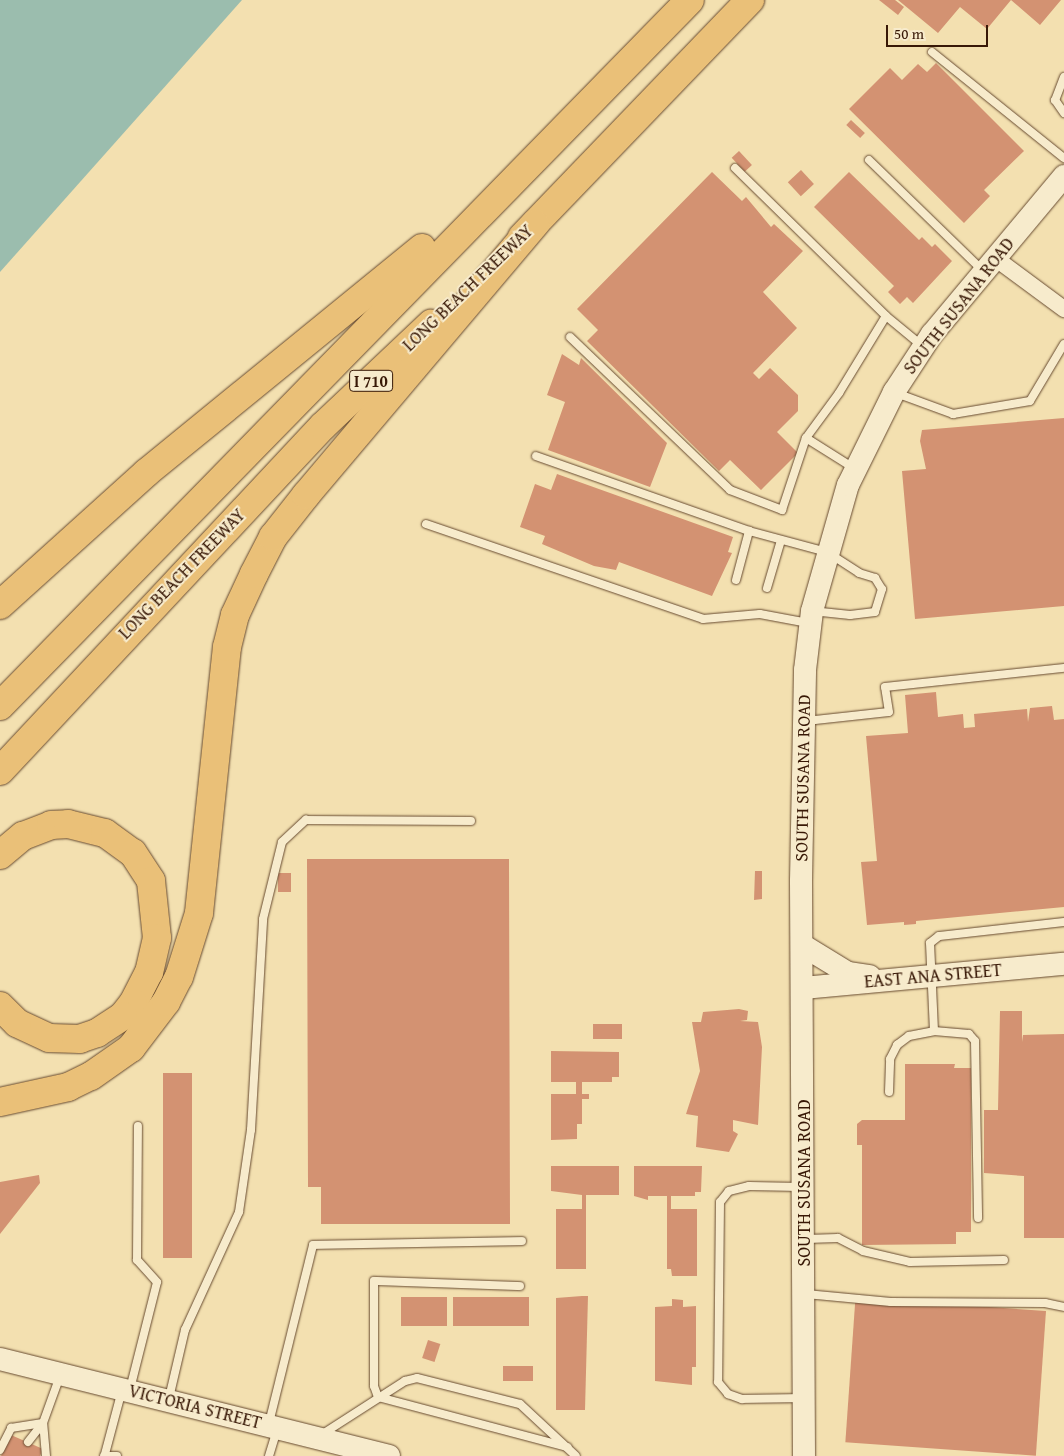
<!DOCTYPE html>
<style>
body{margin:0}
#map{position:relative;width:1064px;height:1456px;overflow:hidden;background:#f3e0b0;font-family:"Gentium Book Plus",serif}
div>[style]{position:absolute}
.water>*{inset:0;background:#9bbdae}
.building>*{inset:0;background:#d39272;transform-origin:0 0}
.roads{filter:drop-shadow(0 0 1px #674a30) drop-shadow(0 0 1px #674a30)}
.lane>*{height:8px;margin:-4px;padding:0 4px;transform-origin:4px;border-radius:4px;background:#f7ebcc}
.street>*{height:16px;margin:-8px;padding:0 8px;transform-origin:8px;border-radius:8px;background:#f7ebcc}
.secondary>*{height:22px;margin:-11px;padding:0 11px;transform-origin:11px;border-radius:11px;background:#f7ebcc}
.highway>*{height:28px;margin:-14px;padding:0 14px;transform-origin:14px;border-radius:14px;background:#eac078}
span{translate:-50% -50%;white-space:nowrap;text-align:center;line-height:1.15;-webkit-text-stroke:4px #f7ebcc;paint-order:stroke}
.shield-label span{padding:1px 4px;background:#f7ebcc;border:1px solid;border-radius:4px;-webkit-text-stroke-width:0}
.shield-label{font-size:16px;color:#381806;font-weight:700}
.street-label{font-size:18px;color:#381806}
.scale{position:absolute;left:886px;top:25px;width:102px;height:22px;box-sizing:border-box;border:2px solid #381806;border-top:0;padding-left:6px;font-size:15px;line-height:18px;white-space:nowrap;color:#381806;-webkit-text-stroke:4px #f7ebcc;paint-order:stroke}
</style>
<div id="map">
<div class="water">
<div style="clip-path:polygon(0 0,242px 0,0 272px)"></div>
</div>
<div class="building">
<div style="clip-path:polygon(879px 0,895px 0,904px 7px,898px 15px)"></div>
<div style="clip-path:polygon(898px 0,1061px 0,1040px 25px,1011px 0,987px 29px,960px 7px,938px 33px)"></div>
<div style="clip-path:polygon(936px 63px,1024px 151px,984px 190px,990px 196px,964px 223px,849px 109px,890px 68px,902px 80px,918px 64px,927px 72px)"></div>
<div style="left:851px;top:120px;width:19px;height:7px;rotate:43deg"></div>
<div style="left:739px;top:151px;width:19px;height:10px;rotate:47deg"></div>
<div style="left:801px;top:170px;width:19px;height:18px;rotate:47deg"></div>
<div style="clip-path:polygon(712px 172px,742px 201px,746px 197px,771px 227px,774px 224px,803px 251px,763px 292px,797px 328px,753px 373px,759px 379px,770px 368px,798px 395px,798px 411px,777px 432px,798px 453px,761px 490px,730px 460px,719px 471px,587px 341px,598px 330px,577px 309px)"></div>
<div style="clip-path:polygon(849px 172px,919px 240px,922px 237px,932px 247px,935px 244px,952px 261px,913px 303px,907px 297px,900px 304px,888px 292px,894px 286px,814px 207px)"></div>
<div style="clip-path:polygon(562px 354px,579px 365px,581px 358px,667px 443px,650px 487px,548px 450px,565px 402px,547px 395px)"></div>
<div style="clip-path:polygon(1064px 418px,1064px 606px,915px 619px,902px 471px,926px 469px,920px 441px,922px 430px)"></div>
<div style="clip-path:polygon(557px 474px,733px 537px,728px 552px,732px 553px,712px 596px,619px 562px,616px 570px,594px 566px,542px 544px,545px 536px,520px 527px,535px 484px,551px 490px)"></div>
<div style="clip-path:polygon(936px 692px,938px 717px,963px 714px,964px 728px,975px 727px,974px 714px,1027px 709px,1028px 722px,1030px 708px,1052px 706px,1054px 720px,1064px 719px,1064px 907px,916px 921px,916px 924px,904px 925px,904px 922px,867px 925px,861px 862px,877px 861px,866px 736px,908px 733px,905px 695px)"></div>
<div style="clip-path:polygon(307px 859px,509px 859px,510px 1224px,321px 1224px,321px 1187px,308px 1187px)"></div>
<div style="clip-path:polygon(755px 871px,762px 871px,762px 899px,754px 900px)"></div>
<div style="left:278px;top:873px;width:13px;height:19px"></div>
<div style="clip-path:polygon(739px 1009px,748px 1011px,747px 1020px,740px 1021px,758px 1022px,762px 1047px,758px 1125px,733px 1120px,733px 1131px,738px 1134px,729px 1152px,696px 1147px,698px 1116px,686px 1114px,700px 1071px,692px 1022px,701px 1022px,703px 1012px)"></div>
<div style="clip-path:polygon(1000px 1011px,1022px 1011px,1022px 1042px,1023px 1035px,1064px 1034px,1064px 1238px,1024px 1238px,1024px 1176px,984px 1173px,984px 1110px,998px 1110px)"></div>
<div style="left:593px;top:1024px;width:29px;height:15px"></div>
<div style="clip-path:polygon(551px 1051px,619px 1052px,619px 1077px,612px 1077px,612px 1082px,582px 1082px,582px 1094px,589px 1094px,589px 1099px,582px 1099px,582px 1124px,577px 1124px,577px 1139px,551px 1140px,551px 1094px,576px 1094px,576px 1082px,551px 1082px)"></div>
<div style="clip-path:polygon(905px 1064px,955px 1064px,954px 1068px,971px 1068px,971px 1232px,956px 1232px,956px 1244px,862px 1245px,862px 1145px,857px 1145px,857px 1124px,862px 1120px,905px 1120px)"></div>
<div style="left:163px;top:1073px;width:29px;height:185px"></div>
<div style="clip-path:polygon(551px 1166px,619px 1166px,619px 1195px,586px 1195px,586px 1269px,556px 1269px,556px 1209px,582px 1209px,582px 1195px,551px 1191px)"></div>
<div style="clip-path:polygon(634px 1166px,702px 1166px,701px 1192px,695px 1192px,695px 1196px,671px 1196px,671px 1209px,697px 1209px,697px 1276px,672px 1276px,671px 1269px,667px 1269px,667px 1196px,648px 1196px,648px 1200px,634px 1196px)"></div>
<div style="clip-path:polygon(39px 1175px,40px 1183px,0 1234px,0 1182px)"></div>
<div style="clip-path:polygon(582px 1296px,588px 1296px,585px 1410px,556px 1410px,556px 1298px)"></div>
<div style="left:401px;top:1297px;width:46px;height:29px"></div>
<div style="left:453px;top:1297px;width:76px;height:29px"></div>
<div style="clip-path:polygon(672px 1299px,683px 1300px,683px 1307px,696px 1306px,696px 1367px,692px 1367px,692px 1385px,655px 1381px,655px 1307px,672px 1306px)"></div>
<div style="left:1046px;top:1311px;width:145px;height:191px;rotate:94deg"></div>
<div style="left:428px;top:1340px;width:13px;height:19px;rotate:18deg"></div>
<div style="left:533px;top:1366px;width:15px;height:30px;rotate:90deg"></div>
<div style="clip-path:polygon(11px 1435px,43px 1449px,40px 1456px,1px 1456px)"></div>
</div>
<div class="roads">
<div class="lane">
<div style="left:932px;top:52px;width:169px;rotate:38.8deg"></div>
<div style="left:1064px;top:77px;width:25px;rotate:111deg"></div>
<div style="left:1055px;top:100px;width:16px;rotate:55deg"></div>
<div style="left:869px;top:160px;width:158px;rotate:44.2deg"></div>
<div style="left:735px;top:168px;width:211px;rotate:44.4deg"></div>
<div style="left:886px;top:316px;width:45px;rotate:39.6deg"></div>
<div style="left:570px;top:337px;width:221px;rotate:43.7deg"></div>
<div style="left:730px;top:490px;width:56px;rotate:21deg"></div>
<div style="left:782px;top:510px;width:76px;rotate:-71.6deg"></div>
<div style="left:806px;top:438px;width:56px;rotate:-53.7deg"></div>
<div style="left:839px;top:393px;width:90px;rotate:-58.6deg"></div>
<div style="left:896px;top:393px;width:61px;rotate:20.2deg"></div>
<div style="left:953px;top:414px;width:78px;rotate:-9.6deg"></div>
<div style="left:1030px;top:401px;width:66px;rotate:-59.2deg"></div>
<div style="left:806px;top:438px;width:58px;rotate:32.3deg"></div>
<div style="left:536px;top:456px;width:226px;rotate:19.4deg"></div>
<div style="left:749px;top:531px;width:81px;rotate:15.1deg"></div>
<div style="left:827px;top:552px;width:38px;rotate:33deg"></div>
<div style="left:859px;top:573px;width:17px;rotate:17deg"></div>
<div style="left:875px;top:578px;width:13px;rotate:58deg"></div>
<div style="left:882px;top:589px;width:24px;rotate:107deg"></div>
<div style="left:875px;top:612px;width:25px;rotate:173deg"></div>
<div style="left:850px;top:615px;width:36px;rotate:-174deg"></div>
<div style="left:426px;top:524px;width:293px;rotate:18.9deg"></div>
<div style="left:703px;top:619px;width:57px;rotate:-5deg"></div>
<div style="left:760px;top:614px;width:49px;rotate:10.6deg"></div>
<div style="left:736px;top:580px;width:51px;rotate:-75.1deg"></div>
<div style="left:767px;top:588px;width:50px;rotate:-73.7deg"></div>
<div style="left:806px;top:721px;width:83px;rotate:-6.2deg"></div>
<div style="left:889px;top:712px;width:25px;rotate:-99deg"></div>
<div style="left:885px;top:687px;width:180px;rotate:-6.1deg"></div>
<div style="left:934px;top:1031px;width:35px;rotate:5deg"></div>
<div style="left:969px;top:1034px;width:9px;rotate:49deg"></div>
<div style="left:975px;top:1041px;width:177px;rotate:89deg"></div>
<div style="left:889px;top:1092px;width:33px;rotate:-88deg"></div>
<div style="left:890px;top:1059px;width:16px;rotate:-63deg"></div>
<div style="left:897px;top:1045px;width:15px;rotate:-37deg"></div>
<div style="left:909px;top:1036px;width:25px;rotate:-11deg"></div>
<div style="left:934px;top:1031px;width:88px;rotate:-92.6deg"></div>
<div style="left:930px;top:943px;width:11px;rotate:-38deg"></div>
<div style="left:939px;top:936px;width:126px;rotate:-6.4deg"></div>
<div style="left:800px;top:1187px;width:51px;rotate:-178.9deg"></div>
<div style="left:749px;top:1186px;width:21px;rotate:166deg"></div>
<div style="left:729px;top:1191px;width:14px;rotate:129deg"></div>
<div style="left:720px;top:1202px;width:180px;rotate:90.6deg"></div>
<div style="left:718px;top:1382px;width:16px;rotate:50deg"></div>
<div style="left:728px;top:1394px;width:15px;rotate:20deg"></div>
<div style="left:742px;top:1399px;width:59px;rotate:-1deg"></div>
<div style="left:806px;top:1239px;width:32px;rotate:-2deg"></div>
<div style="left:838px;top:1238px;width:28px;rotate:27deg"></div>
<div style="left:863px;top:1251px;width:48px;rotate:13.2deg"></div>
<div style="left:910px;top:1262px;width:94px;rotate:-1.2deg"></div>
<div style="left:520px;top:1286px;width:146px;rotate:-178deg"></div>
<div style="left:374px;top:1281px;width:105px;rotate:90deg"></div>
<div style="left:374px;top:1386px;width:12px;rotate:70deg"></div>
<div style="left:378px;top:1397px;width:196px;rotate:14.8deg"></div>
<div style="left:806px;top:1294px;width:85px;rotate:5.4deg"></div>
<div style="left:891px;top:1302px;width:154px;rotate:0.4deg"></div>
<div style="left:1045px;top:1303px;width:19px;rotate:12deg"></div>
<div style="left:130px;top:1389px;width:110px;rotate:-75.8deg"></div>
<div style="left:157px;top:1282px;width:30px;rotate:-132deg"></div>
<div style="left:137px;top:1260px;width:134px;rotate:-89.6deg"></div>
<div style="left:169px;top:1398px;width:70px;rotate:-76.8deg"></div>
<div style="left:185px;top:1330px;width:130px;rotate:-65.4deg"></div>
<div style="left:239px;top:1212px;width:83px;rotate:-81.7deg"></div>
<div style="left:251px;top:1130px;width:211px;rotate:-86.7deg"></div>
<div style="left:263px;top:919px;width:79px;rotate:-76.1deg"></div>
<div style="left:282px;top:842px;width:33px;rotate:-43deg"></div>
<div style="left:306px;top:820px;width:165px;rotate:0.3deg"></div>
<div style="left:269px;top:1423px;width:183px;rotate:-76.1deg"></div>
<div style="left:313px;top:1245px;width:209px;rotate:-1.1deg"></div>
<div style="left:321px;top:1435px;width:100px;rotate:-32.7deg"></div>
<div style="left:405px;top:1381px;width:12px;rotate:-14deg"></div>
<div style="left:417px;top:1378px;width:106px;rotate:14.2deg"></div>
<div style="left:520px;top:1404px;width:76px;rotate:42.9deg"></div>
<div style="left:28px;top:1442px;width:24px;rotate:-52deg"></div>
<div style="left:0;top:1450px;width:25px;rotate:-63deg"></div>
<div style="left:11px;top:1428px;width:32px;rotate:-9deg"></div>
<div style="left:105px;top:1454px;width:66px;rotate:-75.1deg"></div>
<div style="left:46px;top:1456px;width:33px;rotate:-95deg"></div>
<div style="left:43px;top:1423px;width:50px;rotate:-70.1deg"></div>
<div style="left:104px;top:1456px;width:13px"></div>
<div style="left:269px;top:1456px;width:27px;rotate:-73deg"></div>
</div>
<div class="street">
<div style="left:995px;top:258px;width:86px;rotate:36.5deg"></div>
</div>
<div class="secondary">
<div style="left:802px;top:945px;width:54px;rotate:31.3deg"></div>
<div style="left:848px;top:973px;width:22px;rotate:8deg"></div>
<div style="left:803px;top:988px;width:262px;rotate:-5.3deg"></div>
<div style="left:0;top:1359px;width:401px;rotate:14deg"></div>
<div style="left:804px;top:1456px;width:575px;rotate:-90.3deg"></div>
<div style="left:801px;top:881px;width:211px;rotate:-88.9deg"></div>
<div style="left:805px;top:670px;width:59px;rotate:-83.2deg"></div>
<div style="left:812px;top:611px;width:131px;rotate:-74.1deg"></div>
<div style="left:848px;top:485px;width:104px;rotate:-63.7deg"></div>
<div style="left:894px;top:392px;width:69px;rotate:-56.8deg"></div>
<div style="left:932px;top:334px;width:206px;rotate:-50.1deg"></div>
</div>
<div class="highway">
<div style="left:522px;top:237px;width:329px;rotate:-46.1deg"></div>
<div style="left:0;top:605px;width:197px;rotate:-42.1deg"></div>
<div style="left:146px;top:473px;width:356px;rotate:-39.2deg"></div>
<div style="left:0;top:706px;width:987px;rotate:-45.66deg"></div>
<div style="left:0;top:771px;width:473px;rotate:-46.9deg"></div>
<div style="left:323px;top:426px;width:149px;rotate:-43.4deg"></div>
<div style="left:0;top:855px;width:30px;rotate:-40deg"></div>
<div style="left:23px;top:836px;width:30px;rotate:-21deg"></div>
<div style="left:51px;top:825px;width:17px;rotate:-3deg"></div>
<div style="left:68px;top:824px;width:38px;rotate:14deg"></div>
<div style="left:105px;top:833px;width:34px;rotate:36deg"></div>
<div style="left:133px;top:853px;width:33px;rotate:57deg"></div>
<div style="left:151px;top:881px;width:57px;rotate:84deg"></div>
<div style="left:157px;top:938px;width:35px;rotate:103deg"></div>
<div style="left:149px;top:972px;width:35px;rotate:117deg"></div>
<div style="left:133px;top:1003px;width:16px;rotate:128deg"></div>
<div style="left:123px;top:1016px;width:31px;rotate:147deg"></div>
<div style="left:97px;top:1033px;width:18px;rotate:161deg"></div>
<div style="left:80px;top:1039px;width:31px;rotate:-178deg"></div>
<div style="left:49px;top:1038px;width:35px;rotate:-155deg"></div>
<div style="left:17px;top:1023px;width:24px;rotate:-135deg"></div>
<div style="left:0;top:1102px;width:70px;rotate:-12.4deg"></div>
<div style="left:68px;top:1087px;width:25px;rotate:-26deg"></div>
<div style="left:91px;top:1076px;width:49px;rotate:-35deg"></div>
<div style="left:131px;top:1048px;width:58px;rotate:-52.7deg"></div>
<div style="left:166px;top:1002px;width:28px;rotate:-63deg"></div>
<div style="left:179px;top:977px;width:67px;rotate:-72.6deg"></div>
<div style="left:199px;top:913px;width:267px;rotate:-84deg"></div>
<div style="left:227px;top:647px;width:33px;rotate:-76deg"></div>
<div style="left:235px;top:615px;width:45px;rotate:-65.1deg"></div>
<div style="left:254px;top:574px;width:42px;rotate:-62.8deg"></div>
<div style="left:273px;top:537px;width:53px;rotate:-51.8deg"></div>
<div style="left:306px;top:495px;width:355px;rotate:-49.8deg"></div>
</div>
</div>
<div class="shield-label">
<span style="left:371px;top:381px">I 710</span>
</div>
<div class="street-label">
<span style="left:468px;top:288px;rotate:-44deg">LONG BEACH FREEWAY</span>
<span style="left:959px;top:306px;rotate:-52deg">SOUTH SUSANA ROAD</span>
<span style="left:182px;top:574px;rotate:-46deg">LONG BEACH FREEWAY</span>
<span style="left:803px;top:778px;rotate:-89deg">SOUTH SUSANA ROAD</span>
<span style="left:933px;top:976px;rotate:-5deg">EAST ANA STREET</span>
<span style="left:804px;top:1183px;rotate:-90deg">SOUTH SUSANA ROAD</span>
<span style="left:195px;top:1407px;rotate:14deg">VICTORIA STREET</span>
</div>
<div class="scale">50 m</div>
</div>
